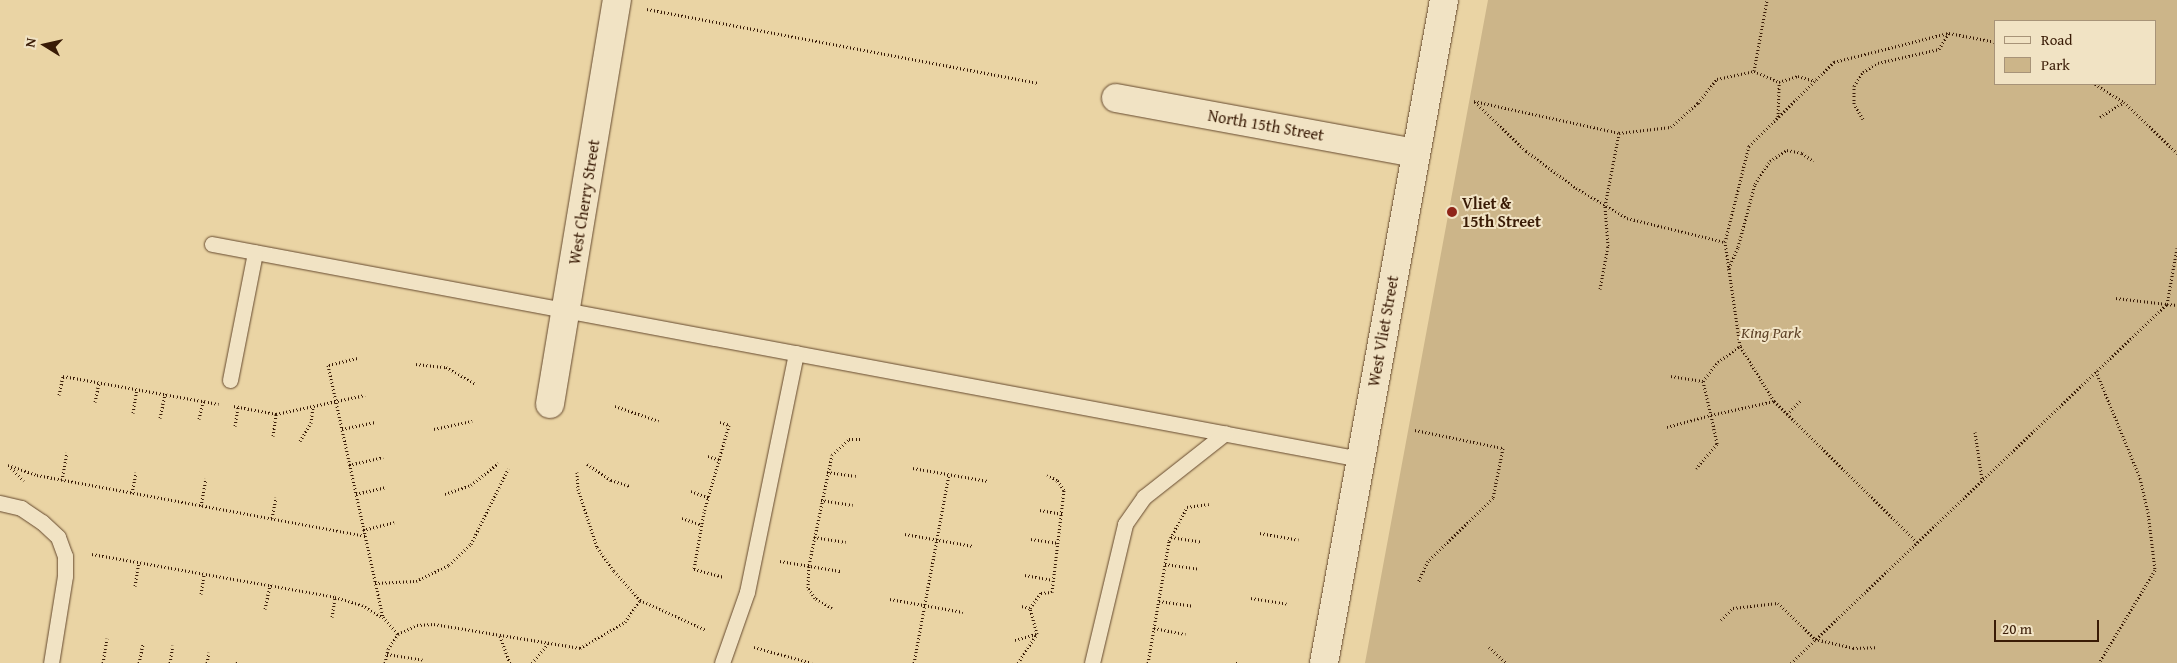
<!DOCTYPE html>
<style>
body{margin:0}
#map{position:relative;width:2177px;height:663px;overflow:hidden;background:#ead4a4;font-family:"Gentium Book Plus",serif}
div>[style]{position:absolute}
.green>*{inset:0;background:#ccb589}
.path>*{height:3px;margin-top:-1.5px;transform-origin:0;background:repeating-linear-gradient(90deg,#391b06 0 1px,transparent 0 3.5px)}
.roads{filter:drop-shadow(0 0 1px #65492e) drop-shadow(0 0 1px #65492e)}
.lane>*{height:15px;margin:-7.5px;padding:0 7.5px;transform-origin:7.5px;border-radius:7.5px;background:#f1e3c4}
.street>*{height:28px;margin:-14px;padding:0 14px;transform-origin:14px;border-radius:14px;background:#f1e3c4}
.secondary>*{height:28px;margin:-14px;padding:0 14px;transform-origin:14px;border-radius:14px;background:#f1e3c4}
.dots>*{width:14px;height:14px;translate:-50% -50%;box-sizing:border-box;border:2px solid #f1e3c4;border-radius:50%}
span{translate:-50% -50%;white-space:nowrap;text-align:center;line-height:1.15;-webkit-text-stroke:4px #f1e3c4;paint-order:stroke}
.street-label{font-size:16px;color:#391b06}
.poi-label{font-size:16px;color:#391b06;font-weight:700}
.left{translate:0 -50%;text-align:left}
.park-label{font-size:16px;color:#5e4227;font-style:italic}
.legend{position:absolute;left:1994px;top:20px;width:162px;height:65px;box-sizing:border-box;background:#f1e3c4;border:1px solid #a79378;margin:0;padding:6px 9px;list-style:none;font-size:15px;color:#391b06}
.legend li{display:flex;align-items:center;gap:10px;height:25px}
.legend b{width:25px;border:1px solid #a79378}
.north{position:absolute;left:20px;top:20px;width:50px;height:50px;-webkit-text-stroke:4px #f1e3c4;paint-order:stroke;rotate:280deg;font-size:14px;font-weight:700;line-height:20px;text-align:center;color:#391b06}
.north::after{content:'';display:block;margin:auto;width:18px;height:22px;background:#391b06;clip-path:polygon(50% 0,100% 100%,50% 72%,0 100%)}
.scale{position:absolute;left:1994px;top:620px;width:105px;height:22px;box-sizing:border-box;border:2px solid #391b06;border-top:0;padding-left:6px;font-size:15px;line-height:18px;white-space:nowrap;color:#391b06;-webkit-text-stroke:4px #f1e3c4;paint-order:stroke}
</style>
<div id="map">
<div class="green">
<div style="clip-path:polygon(evenodd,1488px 0,2177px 0,2177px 663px,1365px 663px,1488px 0,2156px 21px,2156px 84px,1996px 84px,1996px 21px,2156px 21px)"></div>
</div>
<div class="path">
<div style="left:647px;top:9px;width:397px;rotate:10.7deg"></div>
<div style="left:1754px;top:71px;width:27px;rotate:24deg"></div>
<div style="left:2095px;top:84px;width:34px;rotate:32deg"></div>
<div style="left:2124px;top:102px;width:74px;rotate:43.9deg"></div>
<div style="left:1474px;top:101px;width:148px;rotate:12.4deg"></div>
<div style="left:1619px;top:133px;width:52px;rotate:-6.6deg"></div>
<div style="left:1671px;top:127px;width:36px;rotate:-42deg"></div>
<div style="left:1698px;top:103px;width:31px;rotate:-52deg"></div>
<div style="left:1717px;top:79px;width:38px;rotate:-12deg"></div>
<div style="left:1754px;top:71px;width:72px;rotate:-79.6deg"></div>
<div style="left:1475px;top:102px;width:71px;rotate:43.9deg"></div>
<div style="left:1526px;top:151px;width:62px;rotate:36.5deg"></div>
<div style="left:1576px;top:188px;width:59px;rotate:30.5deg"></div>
<div style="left:1627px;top:218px;width:101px;rotate:13.8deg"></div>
<div style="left:1778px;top:117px;width:35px;rotate:-88deg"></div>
<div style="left:1779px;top:82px;width:20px;rotate:-18deg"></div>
<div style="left:1798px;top:76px;width:18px;rotate:16deg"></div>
<div style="left:2100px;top:117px;width:28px;rotate:-32deg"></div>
<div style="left:1863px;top:119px;width:17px;rotate:-121deg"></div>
<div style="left:1854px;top:104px;width:18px;rotate:-90deg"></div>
<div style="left:1854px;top:86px;width:17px;rotate:-57deg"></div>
<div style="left:1863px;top:72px;width:17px;rotate:-31deg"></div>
<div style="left:1878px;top:63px;width:63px;rotate:-12.9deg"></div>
<div style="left:1939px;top:49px;width:19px;rotate:-58deg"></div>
<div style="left:2177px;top:248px;width:57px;rotate:100.1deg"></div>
<div style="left:2167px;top:304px;width:10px;rotate:6deg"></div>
<div style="left:1729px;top:268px;width:23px;rotate:-67deg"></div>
<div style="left:1738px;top:247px;width:65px;rotate:-74.9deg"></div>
<div style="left:1755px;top:184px;width:27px;rotate:-57deg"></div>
<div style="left:1770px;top:161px;width:20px;rotate:-33deg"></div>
<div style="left:1787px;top:150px;width:15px;rotate:11deg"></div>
<div style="left:1802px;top:153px;width:14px;rotate:36deg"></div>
<div style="left:1600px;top:289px;width:44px;rotate:-79.5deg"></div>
<div style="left:1608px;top:246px;width:40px;rotate:-94.3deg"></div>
<div style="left:1605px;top:206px;width:74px;rotate:-79.1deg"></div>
<div style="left:2116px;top:298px;width:51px;rotate:6.7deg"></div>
<div style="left:357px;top:358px;width:30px;rotate:166deg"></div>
<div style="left:328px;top:365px;width:258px;rotate:77.7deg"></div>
<div style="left:383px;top:617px;width:23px;rotate:49deg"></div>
<div style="left:416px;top:364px;width:30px;rotate:6deg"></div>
<div style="left:446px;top:367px;width:34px;rotate:30deg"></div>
<div style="left:2096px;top:371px;width:116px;rotate:67.6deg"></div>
<div style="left:2140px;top:478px;width:35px;rotate:77deg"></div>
<div style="left:2148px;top:512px;width:58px;rotate:83.1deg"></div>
<div style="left:2155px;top:570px;width:109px;rotate:121.1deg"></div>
<div style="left:1671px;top:376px;width:32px;rotate:9deg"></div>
<div style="left:1703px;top:381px;width:24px;rotate:-52deg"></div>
<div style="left:1718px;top:362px;width:27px;rotate:-36deg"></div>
<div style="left:1703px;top:381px;width:35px;rotate:77deg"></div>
<div style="left:1711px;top:415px;width:65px;rotate:-12.5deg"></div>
<div style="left:59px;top:395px;width:19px;rotate:-78deg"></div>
<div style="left:63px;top:376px;width:158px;rotate:10.2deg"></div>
<div style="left:95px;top:402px;width:19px;rotate:-78deg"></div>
<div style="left:234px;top:406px;width:43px;rotate:10.8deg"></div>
<div style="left:276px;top:414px;width:91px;rotate:-12.1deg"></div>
<div style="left:615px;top:406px;width:46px;rotate:18.8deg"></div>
<div style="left:133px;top:413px;width:24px;rotate:-81deg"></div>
<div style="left:1787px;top:414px;width:20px;rotate:-45deg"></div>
<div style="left:160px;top:418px;width:25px;rotate:-78deg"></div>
<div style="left:199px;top:419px;width:18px;rotate:-77deg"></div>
<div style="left:720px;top:422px;width:9px;rotate:18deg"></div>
<div style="left:729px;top:425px;width:91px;rotate:106deg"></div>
<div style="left:704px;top:512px;width:58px;rotate:100deg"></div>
<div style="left:694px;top:569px;width:31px;rotate:15deg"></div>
<div style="left:235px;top:426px;width:19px;rotate:-81deg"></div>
<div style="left:1667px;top:427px;width:46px;rotate:-15.3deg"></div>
<div style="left:1711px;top:415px;width:30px;rotate:78deg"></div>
<div style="left:1717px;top:444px;width:32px;rotate:131deg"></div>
<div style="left:342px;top:429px;width:34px;rotate:-12deg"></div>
<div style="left:434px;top:429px;width:39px;rotate:-12deg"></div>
<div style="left:1415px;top:430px;width:90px;rotate:11.6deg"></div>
<div style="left:1503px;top:448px;width:51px;rotate:101.3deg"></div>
<div style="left:1493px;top:498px;width:91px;rotate:135.9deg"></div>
<div style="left:1428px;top:561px;width:23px;rotate:115deg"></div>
<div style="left:1975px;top:432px;width:48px;rotate:81.5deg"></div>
<div style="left:273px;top:436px;width:22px;rotate:-82deg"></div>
<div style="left:300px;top:441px;width:21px;rotate:-59deg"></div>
<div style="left:311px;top:423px;width:17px;rotate:-83deg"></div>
<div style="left:708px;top:456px;width:13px;rotate:18deg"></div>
<div style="left:587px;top:464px;width:29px;rotate:34deg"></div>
<div style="left:611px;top:480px;width:20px;rotate:18deg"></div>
<div style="left:8px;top:465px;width:31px;rotate:19deg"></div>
<div style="left:37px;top:475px;width:334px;rotate:10.5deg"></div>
<div style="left:349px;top:465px;width:35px;rotate:-13deg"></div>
<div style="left:11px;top:468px;width:18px;rotate:45deg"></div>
<div style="left:913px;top:468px;width:76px;rotate:9.8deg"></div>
<div style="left:577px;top:472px;width:17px;rotate:87deg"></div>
<div style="left:578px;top:489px;width:61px;rotate:71.9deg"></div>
<div style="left:597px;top:547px;width:29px;rotate:55deg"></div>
<div style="left:614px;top:571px;width:39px;rotate:48deg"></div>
<div style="left:640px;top:600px;width:72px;rotate:24.4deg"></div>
<div style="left:827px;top:472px;width:29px;rotate:8deg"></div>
<div style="left:62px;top:480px;width:28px;rotate:-80deg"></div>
<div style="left:691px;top:491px;width:19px;rotate:21deg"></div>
<div style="left:132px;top:493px;width:21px;rotate:-79deg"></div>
<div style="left:356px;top:494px;width:31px;rotate:-13deg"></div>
<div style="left:445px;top:494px;width:28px;rotate:-19deg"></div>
<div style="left:471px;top:485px;width:35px;rotate:-39deg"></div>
<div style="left:821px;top:500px;width:32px;rotate:9deg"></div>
<div style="left:201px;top:506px;width:28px;rotate:-80deg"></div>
<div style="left:1040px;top:510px;width:23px;rotate:10deg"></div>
<div style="left:272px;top:518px;width:21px;rotate:-79deg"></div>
<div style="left:682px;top:518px;width:21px;rotate:19deg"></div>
<div style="left:363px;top:530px;width:32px;rotate:-14deg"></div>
<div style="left:1260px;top:533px;width:39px;rotate:10deg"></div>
<div style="left:905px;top:534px;width:69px;rotate:10deg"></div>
<div style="left:814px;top:537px;width:32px;rotate:9deg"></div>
<div style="left:1171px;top:537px;width:31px;rotate:9deg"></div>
<div style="left:1031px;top:539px;width:28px;rotate:8deg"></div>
<div style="left:1917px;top:542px;width:201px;rotate:-135.4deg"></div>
<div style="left:1774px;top:401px;width:65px;rotate:-121.7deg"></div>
<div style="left:1740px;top:346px;width:105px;rotate:-98.2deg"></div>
<div style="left:1725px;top:242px;width:99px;rotate:-76deg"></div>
<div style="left:1749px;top:146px;width:120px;rotate:-44.7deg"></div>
<div style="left:1834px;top:62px;width:119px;rotate:-14.2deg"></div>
<div style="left:1949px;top:33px;width:48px;rotate:10.8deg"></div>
<div style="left:92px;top:554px;width:247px;rotate:10deg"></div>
<div style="left:335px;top:597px;width:28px;rotate:17deg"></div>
<div style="left:362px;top:605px;width:23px;rotate:31deg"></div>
<div style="left:780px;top:561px;width:61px;rotate:9.5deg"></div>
<div style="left:1165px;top:564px;width:35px;rotate:8deg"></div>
<div style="left:1025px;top:575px;width:28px;rotate:10deg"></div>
<div style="left:375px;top:583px;width:41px;rotate:-2.8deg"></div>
<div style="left:416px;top:581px;width:37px;rotate:-26deg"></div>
<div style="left:449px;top:565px;width:30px;rotate:-44deg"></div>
<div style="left:471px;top:544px;width:84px;rotate:-63.7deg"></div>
<div style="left:135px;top:586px;width:24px;rotate:-81deg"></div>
<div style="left:201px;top:594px;width:20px;rotate:-81deg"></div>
<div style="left:1251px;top:598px;width:36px;rotate:9deg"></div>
<div style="left:890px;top:599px;width:74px;rotate:10.1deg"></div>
<div style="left:1159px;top:601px;width:34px;rotate:8deg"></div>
<div style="left:1022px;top:606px;width:8px;rotate:14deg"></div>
<div style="left:832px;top:608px;width:20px;rotate:-150deg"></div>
<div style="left:815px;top:598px;width:12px;rotate:-125deg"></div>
<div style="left:808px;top:588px;width:23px;rotate:-88deg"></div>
<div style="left:809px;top:565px;width:112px;rotate:-78.2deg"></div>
<div style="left:832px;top:455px;width:23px;rotate:-43deg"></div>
<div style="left:849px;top:439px;width:14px"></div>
<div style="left:265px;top:609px;width:25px;rotate:-78deg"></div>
<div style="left:332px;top:617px;width:20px;rotate:-81deg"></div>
<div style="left:1721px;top:620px;width:17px;rotate:-45deg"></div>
<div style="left:1733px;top:608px;width:45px;rotate:-6.3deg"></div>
<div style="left:1778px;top:603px;width:52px;rotate:44.2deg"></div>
<div style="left:1815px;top:639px;width:39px;rotate:13deg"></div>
<div style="left:1853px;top:648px;width:23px;rotate:-2deg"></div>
<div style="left:1154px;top:628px;width:32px;rotate:11deg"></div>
<div style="left:500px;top:636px;width:29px;rotate:70deg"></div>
<div style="left:1015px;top:640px;width:22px;rotate:-16deg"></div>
<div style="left:754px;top:647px;width:60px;rotate:15.4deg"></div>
<div style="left:1489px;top:647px;width:23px;rotate:43deg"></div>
<div style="left:387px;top:654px;width:36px;rotate:9deg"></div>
<div style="left:103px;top:663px;width:25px;rotate:-81deg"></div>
<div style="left:139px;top:663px;width:19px;rotate:-78deg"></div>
<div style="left:170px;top:663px;width:18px;rotate:-81deg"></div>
<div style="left:207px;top:663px;width:11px;rotate:-80deg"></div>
<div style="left:237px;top:663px;width:2px;rotate:-63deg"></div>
<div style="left:385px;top:663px;width:14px;rotate:-78deg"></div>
<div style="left:388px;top:649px;width:18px;rotate:-56deg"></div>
<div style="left:398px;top:634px;width:21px;rotate:-25deg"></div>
<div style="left:417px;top:625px;width:17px;rotate:-3deg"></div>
<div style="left:434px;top:624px;width:148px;rotate:9.3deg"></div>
<div style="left:580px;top:648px;width:52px;rotate:-30deg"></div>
<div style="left:625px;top:622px;width:27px;rotate:-56deg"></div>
<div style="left:532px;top:663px;width:25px;rotate:-50deg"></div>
<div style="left:914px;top:663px;width:192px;rotate:-79.5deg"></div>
<div style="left:1018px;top:663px;width:35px;rotate:-57deg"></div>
<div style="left:1037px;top:634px;width:27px;rotate:-105deg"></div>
<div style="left:1030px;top:608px;width:19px;rotate:-54deg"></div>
<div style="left:1041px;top:593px;width:11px;rotate:-5deg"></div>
<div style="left:1052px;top:592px;width:103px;rotate:-83.3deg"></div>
<div style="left:1064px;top:490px;width:12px;rotate:-125deg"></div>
<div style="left:1057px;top:480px;width:11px;rotate:-153deg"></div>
<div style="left:1148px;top:663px;width:124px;rotate:-80.2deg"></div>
<div style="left:1169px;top:541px;width:38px;rotate:-62deg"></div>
<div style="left:1187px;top:507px;width:22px;rotate:-8deg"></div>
<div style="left:1236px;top:663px;width:2px"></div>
<div style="left:1791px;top:663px;width:520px;rotate:-43.68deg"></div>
</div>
<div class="roads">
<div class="lane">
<div style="left:212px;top:244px;width:1169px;rotate:10.6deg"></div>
<div style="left:230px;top:380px;width:130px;rotate:-78.9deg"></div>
<div style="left:0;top:503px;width:22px;rotate:13deg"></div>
<div style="left:21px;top:508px;width:25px;rotate:34deg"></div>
<div style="left:42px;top:522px;width:22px;rotate:43deg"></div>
<div style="left:58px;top:537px;width:20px;rotate:70deg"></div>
<div style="left:65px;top:556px;width:20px;rotate:90deg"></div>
<div style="left:65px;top:576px;width:88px;rotate:99.1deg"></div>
<div style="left:722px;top:663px;width:75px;rotate:-70.6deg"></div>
<div style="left:747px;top:592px;width:244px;rotate:-78.4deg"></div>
<div style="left:1092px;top:663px;width:143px;rotate:-76.6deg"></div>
<div style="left:1125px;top:524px;width:33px;rotate:-55deg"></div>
<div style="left:1144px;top:497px;width:103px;rotate:-38.3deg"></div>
</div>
<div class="street">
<div style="left:1116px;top:98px;width:304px;rotate:10.4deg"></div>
<div style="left:550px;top:404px;width:410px;rotate:-80.6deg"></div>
</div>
<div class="secondary">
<div style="left:1324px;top:663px;width:674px;rotate:-79.74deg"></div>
</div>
</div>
<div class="dots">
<div style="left:1452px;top:212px;background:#8f2418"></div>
</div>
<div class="street-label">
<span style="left:1266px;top:125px;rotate:10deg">North 15th Street</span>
<span style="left:584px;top:202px;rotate:-81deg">West Cherry Street</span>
<span style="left:1383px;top:331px;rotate:-80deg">West Vliet Street</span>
</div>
<div class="poi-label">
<span class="left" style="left:1462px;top:212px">Vliet &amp;<br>15th Street</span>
</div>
<div class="park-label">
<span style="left:1771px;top:332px">King Park</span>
</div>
<ul class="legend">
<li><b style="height:6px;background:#f1e3c4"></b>Road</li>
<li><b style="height:14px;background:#ccb589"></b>Park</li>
</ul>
<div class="north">N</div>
<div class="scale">20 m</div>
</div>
